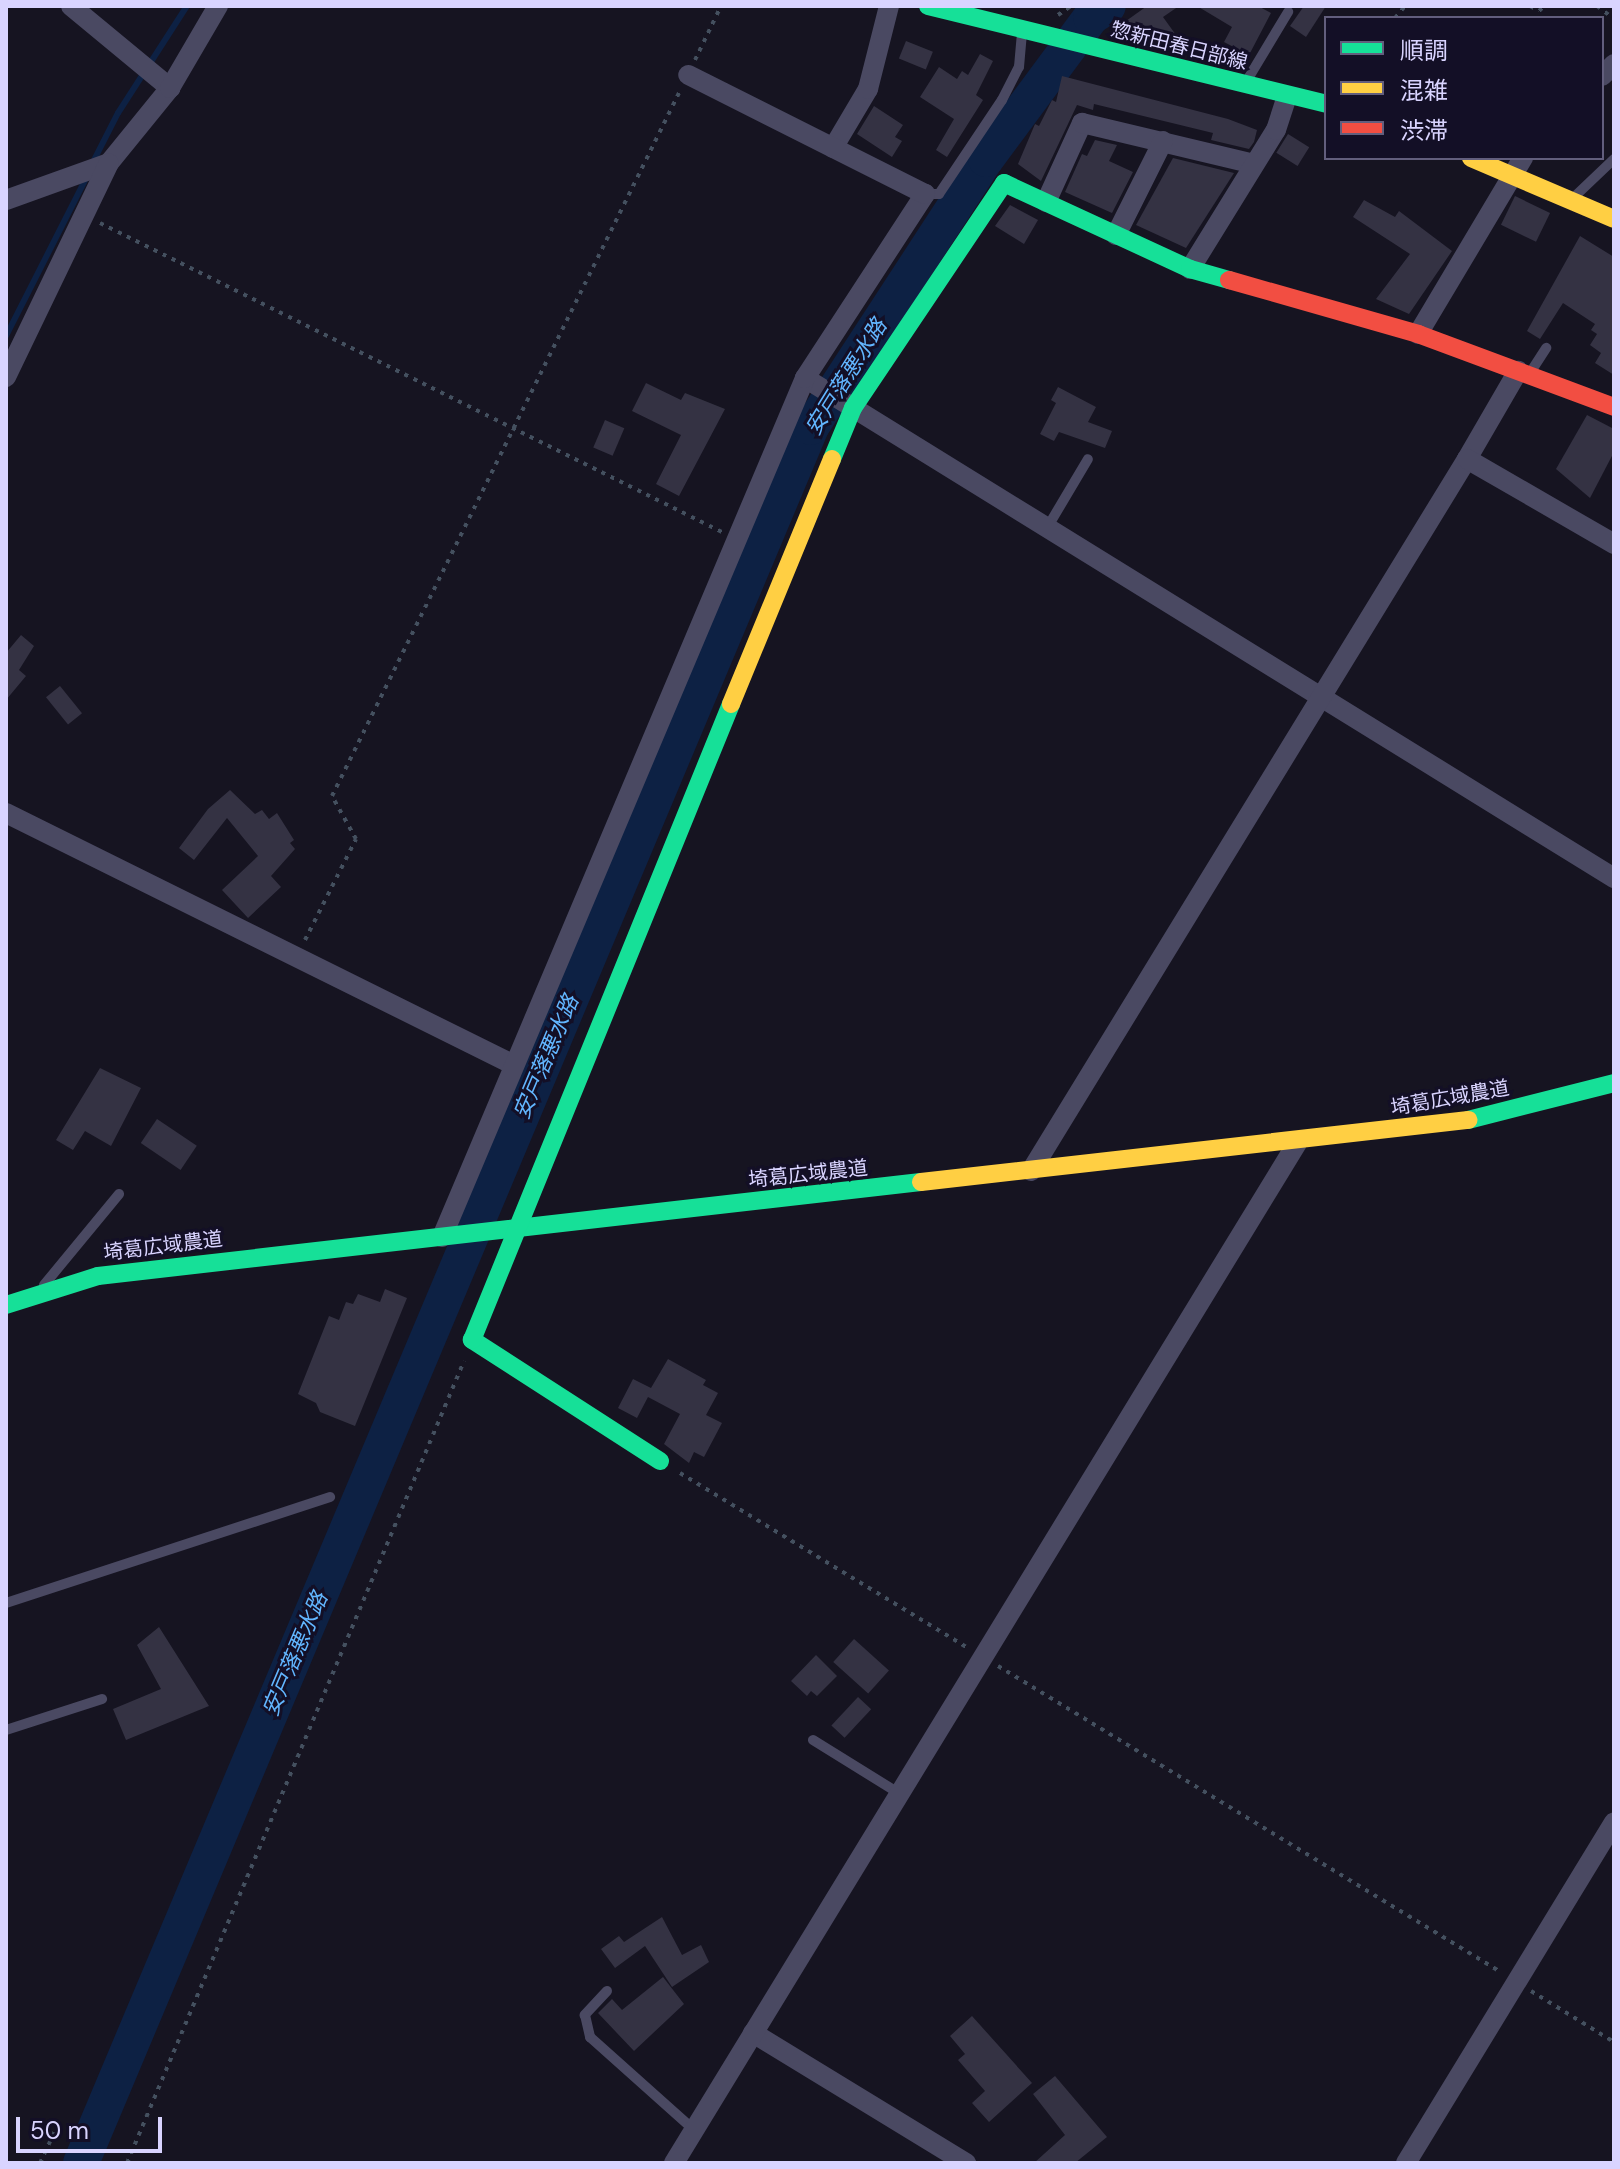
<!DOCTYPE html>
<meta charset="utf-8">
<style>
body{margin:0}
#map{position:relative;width:1620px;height:2169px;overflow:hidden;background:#161421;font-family:"DM Sans","Noto Sans JP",sans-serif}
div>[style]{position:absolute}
.stream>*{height:6px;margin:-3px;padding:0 3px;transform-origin:3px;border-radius:3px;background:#0d2144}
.river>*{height:36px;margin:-18px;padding:0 18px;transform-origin:18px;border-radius:18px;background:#0d2144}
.building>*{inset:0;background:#343243;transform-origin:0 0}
.path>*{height:4px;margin-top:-2px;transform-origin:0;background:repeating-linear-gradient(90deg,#44505f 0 4px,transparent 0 10px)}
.lane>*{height:10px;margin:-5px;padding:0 5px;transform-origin:5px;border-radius:5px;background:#4a4962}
.street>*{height:20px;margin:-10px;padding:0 10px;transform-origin:10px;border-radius:10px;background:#4a4962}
.fast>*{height:18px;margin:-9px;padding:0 9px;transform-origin:9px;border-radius:9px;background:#16e098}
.slow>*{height:18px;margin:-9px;padding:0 9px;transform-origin:9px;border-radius:9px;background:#ffcf43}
.jam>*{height:18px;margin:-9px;padding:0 9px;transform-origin:9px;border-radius:9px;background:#f24e42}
span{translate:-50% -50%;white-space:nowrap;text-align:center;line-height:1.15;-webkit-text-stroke:6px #130f26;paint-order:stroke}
.street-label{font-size:20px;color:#d9d4ff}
.water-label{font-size:22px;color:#62b6ff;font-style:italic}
.frame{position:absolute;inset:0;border:8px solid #d9d4ff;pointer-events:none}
.legend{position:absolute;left:1324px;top:16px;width:280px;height:144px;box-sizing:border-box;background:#130f26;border:2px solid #625e7d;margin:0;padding:10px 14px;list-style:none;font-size:24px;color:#d9d4ff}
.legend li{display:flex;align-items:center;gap:16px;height:40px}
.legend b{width:40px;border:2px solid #625e7d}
.scale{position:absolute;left:16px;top:2117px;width:146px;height:36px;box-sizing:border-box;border:4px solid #d9d4ff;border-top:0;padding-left:10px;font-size:24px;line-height:28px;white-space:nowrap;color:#d9d4ff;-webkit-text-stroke:6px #130f26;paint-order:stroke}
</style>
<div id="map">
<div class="stream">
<div style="left:92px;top:164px;width:57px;rotate:-63deg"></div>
<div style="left:118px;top:113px;width:127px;rotate:-57.2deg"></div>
<div style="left:6px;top:336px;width:177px;rotate:-63.1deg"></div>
</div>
<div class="river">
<div style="left:81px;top:2163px;width:1883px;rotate:-67.19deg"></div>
<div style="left:811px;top:427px;width:320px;rotate:-56.9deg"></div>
<div style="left:986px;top:159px;width:177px;rotate:-53.5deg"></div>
<div style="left:1091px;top:17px;width:20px;rotate:-33deg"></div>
</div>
<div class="building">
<div style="clip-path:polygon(1147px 6px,1179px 6px,1163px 17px,1176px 35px,1168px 48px,1112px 31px)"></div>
<div style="clip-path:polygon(1197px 6px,1258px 6px,1271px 13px,1249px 55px,1224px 42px,1232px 27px)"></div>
<div style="clip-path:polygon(1304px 6px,1326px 6px,1306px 37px,1290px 26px)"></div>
<div style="left:906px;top:41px;width:29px;height:19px;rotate:22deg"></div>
<div style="clip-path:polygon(980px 54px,993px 61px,976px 95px,983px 100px,947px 157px,936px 150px,954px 119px,920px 97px,939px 67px,957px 79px,962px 71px,968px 75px)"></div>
<div style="clip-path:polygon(1062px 76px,1228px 119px,1257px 130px,1254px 142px,1249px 149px,1211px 140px,1213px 133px,1094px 104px,1093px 110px,1077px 105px,1041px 181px,1018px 164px,1035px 124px,1039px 126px,1052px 100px,1056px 102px)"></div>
<div style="clip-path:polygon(874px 106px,903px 125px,895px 137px,902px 141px,892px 157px,857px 134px)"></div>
<div style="left:1288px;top:134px;width:25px;height:22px;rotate:32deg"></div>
<div style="clip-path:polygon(1095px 140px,1117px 145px,1109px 161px,1133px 172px,1112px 213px,1065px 192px,1082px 154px,1087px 156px)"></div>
<div style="clip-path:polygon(1173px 158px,1234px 173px,1186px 248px,1136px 225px)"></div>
<div style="left:1515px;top:196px;width:39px;height:32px;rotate:26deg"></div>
<div style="clip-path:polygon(1364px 200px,1395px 217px,1399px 211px,1452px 251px,1409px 314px,1376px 299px,1410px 254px,1353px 217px)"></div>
<div style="clip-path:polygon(1010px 205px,1038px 220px,1024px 244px,995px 226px)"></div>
<div style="clip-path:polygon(1580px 236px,1614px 257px,1614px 375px,1595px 363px,1601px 353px,1590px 345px,1597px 334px,1591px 330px,1595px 324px,1563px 303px,1540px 339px,1527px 331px)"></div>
<div style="clip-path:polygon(646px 383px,681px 400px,685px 393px,725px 409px,679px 496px,656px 484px,681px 435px,632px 411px)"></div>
<div style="clip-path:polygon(1058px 387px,1096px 407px,1088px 422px,1112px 431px,1105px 448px,1059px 432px,1054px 441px,1040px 434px,1056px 403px,1051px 400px)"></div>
<div style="clip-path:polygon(1587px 415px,1614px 429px,1614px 452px,1590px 498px,1556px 469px)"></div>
<div style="left:605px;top:420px;width:21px;height:30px;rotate:23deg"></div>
<div style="clip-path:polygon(21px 635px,34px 646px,19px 670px,26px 676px,6px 700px,6px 653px)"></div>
<div style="left:60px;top:686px;width:35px;height:18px;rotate:51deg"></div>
<div style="clip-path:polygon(230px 790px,255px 814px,262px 810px,269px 819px,277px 813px,294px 840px,290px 843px,295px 849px,271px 876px,281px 887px,248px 918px,222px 890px,258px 856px,227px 818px,194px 860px,179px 848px,208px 809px)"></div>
<div style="clip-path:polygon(100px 1068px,141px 1088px,111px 1146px,85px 1131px,73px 1150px,56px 1140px)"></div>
<div style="left:157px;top:1119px;width:48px;height:29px;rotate:34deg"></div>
<div style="clip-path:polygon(385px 1289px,407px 1298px,355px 1426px,320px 1412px,316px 1403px,298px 1394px,329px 1316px,339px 1320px,346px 1302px,353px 1304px,358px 1294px,380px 1302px)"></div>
<div style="clip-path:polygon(668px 1359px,706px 1380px,703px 1385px,718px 1393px,706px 1415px,722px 1423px,704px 1457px,694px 1452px,689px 1463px,664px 1444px,680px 1414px,648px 1397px,637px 1418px,618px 1408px,633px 1379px,651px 1388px)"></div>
<div style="clip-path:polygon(159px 1627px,209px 1706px,126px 1740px,113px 1709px,161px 1689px,137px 1645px)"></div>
<div style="left:854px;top:1639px;width:47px;height:31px;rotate:42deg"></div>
<div style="clip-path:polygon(816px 1655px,837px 1676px,817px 1696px,811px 1691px,807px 1696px,791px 1681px)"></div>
<div style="left:858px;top:1697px;width:18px;height:39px;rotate:43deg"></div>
<div style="clip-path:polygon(662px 1917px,682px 1955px,701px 1945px,709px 1962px,672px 1987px,645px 1946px,615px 1968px,601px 1949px,619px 1936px,624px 1942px)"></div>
<div style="clip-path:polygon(663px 1977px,684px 2004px,634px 2051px,598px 2013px,612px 1999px,622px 2010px)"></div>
<div style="clip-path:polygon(972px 2016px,1032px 2083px,989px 2122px,972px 2103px,985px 2091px,958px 2060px,965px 2054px,950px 2036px)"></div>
<div style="clip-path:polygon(1055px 2076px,1107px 2137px,1075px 2163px,1034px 2163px,1065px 2135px,1033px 2094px)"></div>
</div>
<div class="path">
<div style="left:1530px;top:6px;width:10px;rotate:29deg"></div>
<div style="left:1539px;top:11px;width:7px;rotate:-45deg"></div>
<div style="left:1597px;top:6px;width:21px;rotate:37deg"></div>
<div style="left:1058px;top:15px;width:16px;rotate:-35deg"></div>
<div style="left:1395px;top:18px;width:16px;rotate:-50deg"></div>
<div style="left:695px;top:60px;width:60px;rotate:-64.3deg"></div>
<div style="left:100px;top:223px;width:695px;rotate:26.42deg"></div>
<div style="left:305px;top:940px;width:113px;rotate:-63.2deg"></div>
<div style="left:356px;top:839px;width:49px;rotate:-119.2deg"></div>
<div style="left:332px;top:796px;width:784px;rotate:-63.73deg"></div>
<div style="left:680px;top:1473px;width:335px;rotate:31.3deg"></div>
<div style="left:998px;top:1666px;width:587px;rotate:31.33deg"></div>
<div style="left:1531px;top:1991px;width:97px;rotate:31.6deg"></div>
<div style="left:40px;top:2163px;width:40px;rotate:-65deg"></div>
<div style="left:127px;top:2163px;width:870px;rotate:-67.21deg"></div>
</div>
<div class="lane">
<div style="left:1246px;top:82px;width:82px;rotate:-59deg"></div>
<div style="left:925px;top:194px;width:14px"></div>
<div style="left:939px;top:194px;width:113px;rotate:-56.2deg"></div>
<div style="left:1002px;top:100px;width:37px;rotate:-63deg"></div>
<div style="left:1019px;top:67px;width:37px;rotate:-85deg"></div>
<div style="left:1572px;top:199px;width:58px;rotate:-43.6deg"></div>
<div style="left:1530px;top:373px;width:30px;rotate:-57deg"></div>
<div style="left:1047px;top:528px;width:80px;rotate:-59.3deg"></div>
<div style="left:44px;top:1285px;width:118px;rotate:-50.5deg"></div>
<div style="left:6px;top:1603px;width:341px;rotate:-18.1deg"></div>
<div style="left:6px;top:1730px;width:101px;rotate:-17.9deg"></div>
<div style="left:813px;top:1740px;width:102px;rotate:31.8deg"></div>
<div style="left:607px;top:1991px;width:33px;rotate:133deg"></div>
<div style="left:585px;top:2015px;width:23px;rotate:77deg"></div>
<div style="left:590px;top:2037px;width:140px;rotate:41.8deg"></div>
</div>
<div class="street">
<div style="left:71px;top:6px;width:129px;rotate:39.6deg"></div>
<div style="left:1602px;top:76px;width:17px;rotate:-45deg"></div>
<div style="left:833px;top:148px;width:69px;rotate:-59.3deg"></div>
<div style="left:868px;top:89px;width:86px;rotate:-75.8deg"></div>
<div style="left:6px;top:200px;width:109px;rotate:-19.8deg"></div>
<div style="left:109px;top:163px;width:97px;rotate:-50.9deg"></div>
<div style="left:170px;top:88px;width:95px;rotate:-59.7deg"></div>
<div style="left:1046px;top:202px;width:87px;rotate:-65.5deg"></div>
<div style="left:1082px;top:123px;width:177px;rotate:13.4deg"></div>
<div style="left:1116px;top:235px;width:105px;rotate:-63.4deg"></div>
<div style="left:1190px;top:269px;width:163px;rotate:-58.3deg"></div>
<div style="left:1276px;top:130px;width:35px;rotate:-72deg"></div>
<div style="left:1418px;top:334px;width:205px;rotate:-59.2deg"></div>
<div style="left:6px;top:377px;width:237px;rotate:-64.3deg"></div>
<div style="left:805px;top:378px;width:951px;rotate:31.72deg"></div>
<div style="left:1467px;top:459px;width:102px;rotate:-59.9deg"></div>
<div style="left:6px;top:813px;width:567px;rotate:26.38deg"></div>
<div style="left:1031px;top:1171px;width:835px;rotate:-58.52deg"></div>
<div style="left:1467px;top:459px;width:170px;rotate:30deg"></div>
<div style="left:442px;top:1237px;width:933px;rotate:-67.09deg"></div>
<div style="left:805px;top:378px;width:220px;rotate:-56.9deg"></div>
<div style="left:925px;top:194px;width:265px;rotate:-153.3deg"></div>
<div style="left:753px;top:2033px;width:250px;rotate:31.4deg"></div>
<div style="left:674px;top:2163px;width:1195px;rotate:-58.58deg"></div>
<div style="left:1406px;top:2163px;width:399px;rotate:-58.6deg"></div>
</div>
<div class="fast">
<div style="left:928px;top:6px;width:410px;rotate:13.8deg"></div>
<div style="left:832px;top:459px;width:55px;rotate:-67.6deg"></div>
<div style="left:853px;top:408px;width:271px;rotate:-56.1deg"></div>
<div style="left:1004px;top:183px;width:205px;rotate:24.8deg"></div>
<div style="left:1190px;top:269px;width:41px;rotate:15.8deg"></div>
<div style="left:1468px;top:1120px;width:151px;rotate:-14.2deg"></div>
<div style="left:6px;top:1305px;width:96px;rotate:-17.5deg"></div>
<div style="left:98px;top:1276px;width:828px;rotate:-6.52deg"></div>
<div style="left:660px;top:1461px;width:224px;rotate:-147.2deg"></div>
<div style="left:472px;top:1340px;width:687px;rotate:-67.84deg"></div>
</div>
<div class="slow">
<div style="left:1471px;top:158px;width:155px;rotate:23.1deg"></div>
<div style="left:731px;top:704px;width:265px;rotate:-67.6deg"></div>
<div style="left:921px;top:1182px;width:551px;rotate:-6.47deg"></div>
</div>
<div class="jam">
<div style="left:1229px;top:280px;width:197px;rotate:15.9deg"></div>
<div style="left:1418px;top:334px;width:209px;rotate:20.4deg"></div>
</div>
<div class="street-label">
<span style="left:1179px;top:46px;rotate:14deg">惣新田春日部線</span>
<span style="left:1450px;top:1098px;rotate:-10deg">埼葛広域農道</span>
<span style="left:808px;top:1174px;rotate:-6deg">埼葛広域農道</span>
<span style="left:163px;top:1246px;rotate:-7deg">埼葛広域農道</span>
</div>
<div class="water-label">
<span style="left:846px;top:377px;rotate:-58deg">安戸落悪水路</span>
<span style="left:546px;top:1057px;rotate:-67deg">安戸落悪水路</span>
<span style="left:295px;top:1654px;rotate:-67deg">安戸落悪水路</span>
</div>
<div class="frame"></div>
<ul class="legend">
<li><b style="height:10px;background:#16e098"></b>順調</li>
<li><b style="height:10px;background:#ffcf43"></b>混雑</li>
<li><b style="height:10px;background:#f24e42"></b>渋滞</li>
</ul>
<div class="scale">50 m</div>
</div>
